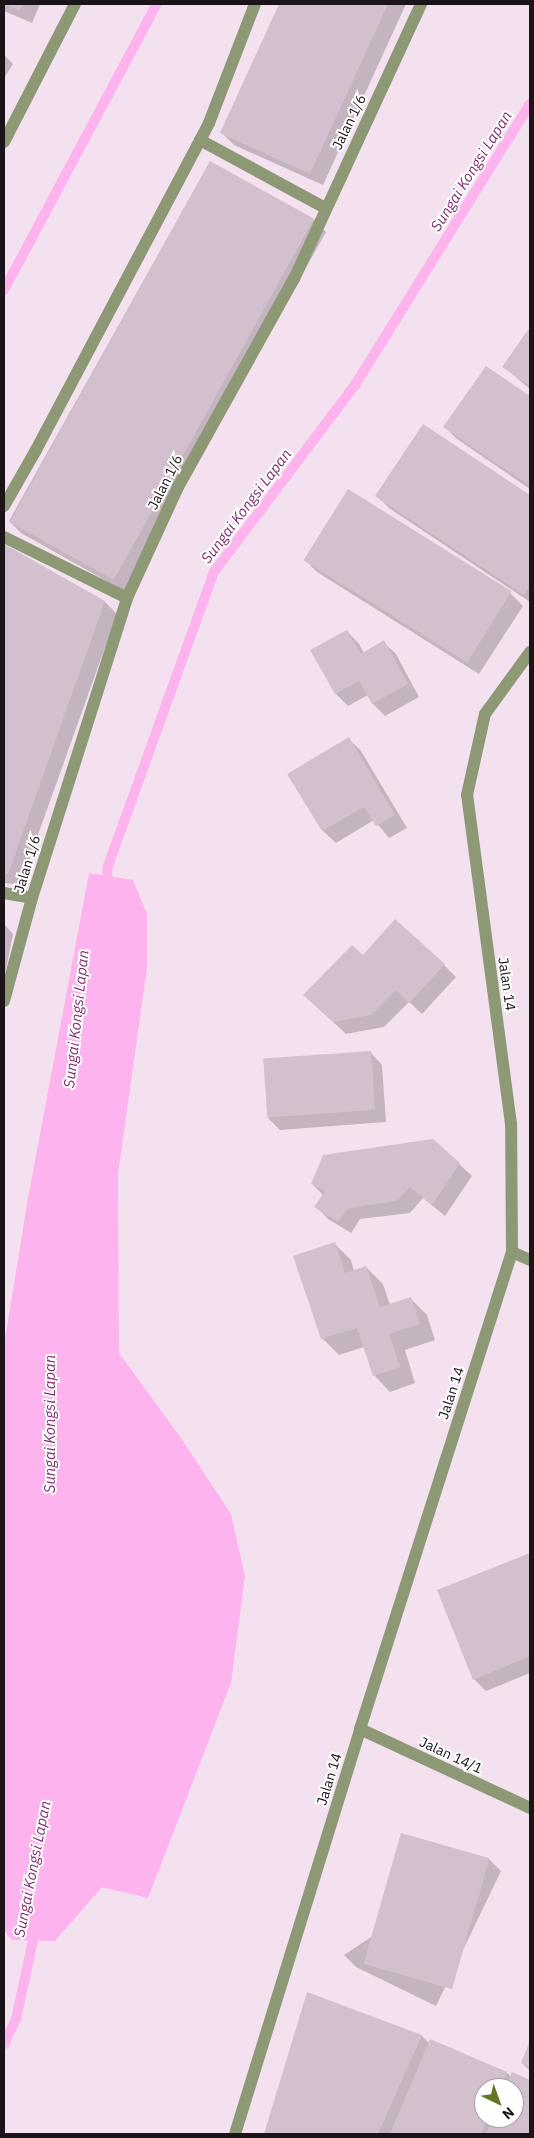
<!DOCTYPE html>
<style>
body{margin:0}
#map{position:relative;width:534px;height:2138px;overflow:hidden;background:#f4e1f0;font-family:"IBM Plex Sans",sans-serif}
div>[style]{position:absolute}
.water>*{inset:0;background:#fdb4ee}
.shadow>*{inset:0;background:#0003}
.stream>*{height:10px;margin:-5px;padding:0 5px;transform-origin:5px;border-radius:5px;background:#fdb4ee}
.building>*{inset:0;background:#d3c0cf;transform-origin:0 0}
.service>*{height:12px;margin:-6px;padding:0 6px;transform-origin:6px;border-radius:6px;background:#8d9875}
.minor>*{height:12px;margin:-6px;padding:0 6px;transform-origin:6px;border-radius:6px;background:#8d9875}
.tertiary>*{height:12px;margin:-6px;padding:0 6px;transform-origin:6px;border-radius:6px;background:#8d9875}
span{translate:-50% -50%;white-space:nowrap;text-align:center;line-height:1.15;-webkit-text-stroke:4px #fff;paint-order:stroke}
.street-label{font-size:14px;color:#1b1419}
.water-label{font-size:15px;color:#7f2d73;font-style:italic}
.frame{position:absolute;inset:0;border:5px solid #1b1419;pointer-events:none}
.north{position:absolute;left:474px;top:2078px;width:50px;height:50px;box-sizing:border-box;background:#fff;border:1px solid #a4a1a3;border-radius:50%;rotate:138deg;font-size:14px;font-weight:700;line-height:20px;text-align:center;color:#1b1419}
.north::after{content:'';display:block;margin:auto;width:18px;height:22px;background:#627625;clip-path:polygon(50% 0,100% 100%,50% 72%,0 100%)}
</style>
<div id="map">
<div class="water">
<div style="clip-path:polygon(89px 873px,133px 880px,147px 914px,147px 968px,118px 1174px,119px 1353px,181px 1438px,231px 1514px,245px 1576px,231px 1683px,148px 1898px,102px 1887px,55px 1941px,12px 1940px,4px 1930px,4px 1345px,28px 1198px)"></div>
</div>
<div class="shadow">
<div style="clip-path:polygon(4px 4px,40px 4px,32px 23px,4px 11px)"></div>
<div style="clip-path:polygon(281px 4px,406px 4px,323px 185px,234px 145px,222px 133px)"></div>
<div style="clip-path:polygon(4px 55px,13px 64px,4px 78px)"></div>
<div style="clip-path:polygon(210px 162px,314px 220px,326px 232px,124px 591px,21px 533px,9px 521px)"></div>
<div style="clip-path:polygon(530px 330px,530px 389px,504px 367px)"></div>
<div style="clip-path:polygon(486px 368px,530px 398px,530px 489px,457px 439px,445px 427px)"></div>
<div style="clip-path:polygon(423px 426px,530px 497px,530px 602px,389px 508px,377px 496px)"></div>
<div style="clip-path:polygon(349px 491px,510px 593px,523px 606px,479px 674px,317px 572px,305px 560px)"></div>
<div style="clip-path:polygon(4px 545px,105px 602px,117px 614px,20px 885px,4px 883px)"></div>
<div style="clip-path:polygon(347px 631px,359px 644px,364px 653px,383px 642px,396px 654px,419px 697px,385px 716px,373px 704px,368px 695px,348px 706px,336px 694px,312px 651px)"></div>
<div style="clip-path:polygon(349px 739px,361px 751px,407px 828px,389px 838px,374px 820px,336px 843px,323px 831px,289px 774px)"></div>
<div style="clip-path:polygon(4px 924px,13px 934px,4px 979px)"></div>
<div style="clip-path:polygon(363px 956px,444px 965px,456px 977px,422px 1014px,409px 1002px,384px 1027px,346px 1034px,317px 1007px)"></div>
<div style="clip-path:polygon(370px 1052px,382px 1065px,386px 1122px,280px 1130px,268px 1118px)"></div>
<div style="clip-path:polygon(459px 1164px,472px 1176px,445px 1216px,423px 1198px,410px 1213px,360px 1219px,351px 1233px,328px 1219px,316px 1206px,323px 1195px,312px 1184px)"></div>
<div style="clip-path:polygon(334px 1243px,351px 1260px,354px 1271px,366px 1267px,383px 1284px,390px 1305px,410px 1298px,427px 1315px,435px 1340px,405px 1350px,415px 1383px,390px 1392px,374px 1375px,364px 1347px,339px 1355px,322px 1338px)"></div>
<div style="clip-path:polygon(530px 1554px,530px 1673px,486px 1691px,474px 1679px,439px 1591px)"></div>
<div style="clip-path:polygon(489px 1859px,501px 1871px,436px 2006px,356px 1967px,344px 1955px)"></div>
<div style="clip-path:polygon(evenodd,308px 1993px,422px 2036px,430px 2044px,507px 2073px,511px 2077px,512px 2074px,530px 2081px,530px 2134px,265px 2134px,308px 1993px,484px 2088px,514px 2088px,514px 2118px,484px 2118px,484px 2088px)"></div>
<div style="clip-path:polygon(530px 2045px,530px 2071px,522px 2063px)"></div>
</div>
<div class="stream">
<div style="left:4px;top:290px;width:324px;rotate:-61.9deg"></div>
<div style="left:106px;top:888px;width:22px;rotate:-85deg"></div>
<div style="left:108px;top:866px;width:313px;rotate:-70.2deg"></div>
<div style="left:214px;top:572px;width:234px;rotate:-53deg"></div>
<div style="left:355px;top:385px;width:331px;rotate:-58.1deg"></div>
<div style="left:4px;top:2044px;width:28px;rotate:-64deg"></div>
<div style="left:16px;top:2019px;width:94px;rotate:-77.7deg"></div>
</div>
<div class="building">
<div style="clip-path:polygon(4px 4px,23px 4px,19px 11px)"></div>
<div style="clip-path:polygon(279px 4px,388px 4px,310px 174px,220px 133px)"></div>
<div style="left:210px;top:161px;width:119px;height:413px;rotate:29deg"></div>
<div style="clip-path:polygon(530px 327px,530px 386px,502px 367px)"></div>
<div style="clip-path:polygon(486px 366px,530px 396px,530px 486px,443px 427px)"></div>
<div style="clip-path:polygon(423px 424px,530px 495px,530px 586px,524px 595px,375px 496px)"></div>
<div style="left:348px;top:489px;width:193px;height:84px;rotate:32deg"></div>
<div style="clip-path:polygon(4px 544px,105px 601px,8px 874px,4px 873px)"></div>
<div style="clip-path:polygon(347px 630px,361px 654px,384px 640px,408px 684px,372px 704px,359px 681px,335px 694px,310px 650px)"></div>
<div style="clip-path:polygon(349px 737px,395px 815px,376px 826px,364px 807px,322px 831px,287px 774px)"></div>
<div style="clip-path:polygon(395px 919px,445px 964px,409px 1003px,396px 990px,371px 1015px,333px 1022px,303px 995px,352px 945px,363px 955px)"></div>
<div style="left:371px;top:1051px;width:59px;height:108px;rotate:86deg"></div>
<div style="clip-path:polygon(433px 1139px,460px 1163px,432px 1205px,410px 1187px,397px 1201px,348px 1208px,338px 1222px,314px 1207px,325px 1191px,311px 1184px,323px 1155px)"></div>
<div style="clip-path:polygon(335px 1242px,345px 1273px,366px 1266px,380px 1307px,411px 1297px,420px 1324px,389px 1334px,400px 1367px,373px 1376px,357px 1328px,321px 1339px,293px 1256px)"></div>
<div style="clip-path:polygon(530px 1553px,530px 1656px,473px 1680px,437px 1590px)"></div>
<div style="left:401px;top:1833px;width:92px;height:136px;rotate:16deg"></div>
<div style="clip-path:polygon(307px 1992px,422px 2035px,378px 2134px,264px 2134px)"></div>
<div style="clip-path:polygon(430px 2039px,507px 2072px,500px 2088px,484px 2088px,484px 2118px,488px 2118px,481px 2134px,390px 2134px)"></div>
<div style="clip-path:polygon(530px 2041px,530px 2068px,521px 2063px)"></div>
<div style="clip-path:polygon(512px 2072px,530px 2080px,530px 2134px,486px 2134px,493px 2118px,514px 2118px,514px 2088px,505px 2088px)"></div>
</div>
<div class="service">
<div style="left:200px;top:140px;width:142px;rotate:28.5deg"></div>
<div style="left:4px;top:537px;width:137px;rotate:26.4deg"></div>
</div>
<div class="minor">
<div style="left:4px;top:506px;width:64px;rotate:-60.3deg"></div>
<div style="left:36px;top:450px;width:370px;rotate:-62.1deg"></div>
<div style="left:209px;top:123px;width:128px;rotate:-68.9deg"></div>
<div style="left:4px;top:893px;width:28px;rotate:10deg"></div>
<div style="left:4px;top:1001px;width:107px;rotate:-74.8deg"></div>
<div style="left:32px;top:898px;width:315px;rotate:-72.4deg"></div>
<div style="left:127px;top:598px;width:122px;rotate:-65.3deg"></div>
<div style="left:178px;top:487px;width:238px;rotate:-60.9deg"></div>
<div style="left:294px;top:279px;width:303px;rotate:-65.2deg"></div>
<div style="left:512px;top:1252px;width:20px;rotate:24deg"></div>
<div style="left:360px;top:1729px;width:187px;rotate:24.9deg"></div>
<div style="left:235px;top:2134px;width:424px;rotate:-72.8deg"></div>
<div style="left:360px;top:1729px;width:501px;rotate:-72.33deg"></div>
<div style="left:512px;top:1252px;width:128px;rotate:-90.4deg"></div>
<div style="left:511px;top:1124px;width:332px;rotate:-97.6deg"></div>
<div style="left:467px;top:795px;width:83px;rotate:-77.5deg"></div>
<div style="left:485px;top:714px;width:77px;rotate:-54deg"></div>
</div>
<div class="tertiary">
<div style="left:4px;top:142px;width:155px;rotate:-62.8deg"></div>
</div>
<div class="street-label">
<span style="left:349px;top:122px;rotate:-64deg">Jalan 1/6</span>
<span style="left:165px;top:482px;rotate:-63deg">Jalan 1/6</span>
<span style="left:27px;top:864px;rotate:-73deg">Jalan 1/6</span>
<span style="left:507px;top:984px;rotate:82deg">Jalan 14</span>
<span style="left:451px;top:1393px;rotate:-72deg">Jalan 14</span>
<span style="left:451px;top:1755px;rotate:25deg">Jalan 14/1</span>
<span style="left:329px;top:1779px;rotate:-73deg">Jalan 14</span>
</div>
<div class="water-label">
<span style="left:471px;top:171px;rotate:-58deg">Sungai Kongsi Lapan</span>
<span style="left:246px;top:506px;rotate:-53deg">Sungai Kongsi Lapan</span>
<span style="left:76px;top:1019px;rotate:-84deg">Sungai Kongsi Lapan</span>
<span style="left:50px;top:1424px;rotate:-90deg">Sungai Kongsi Lapan</span>
<span style="left:32px;top:1869px;rotate:-79deg">Sungai Kongsi Lapan</span>
</div>
<div class="frame"></div>
<div class="north">N</div>
</div>
